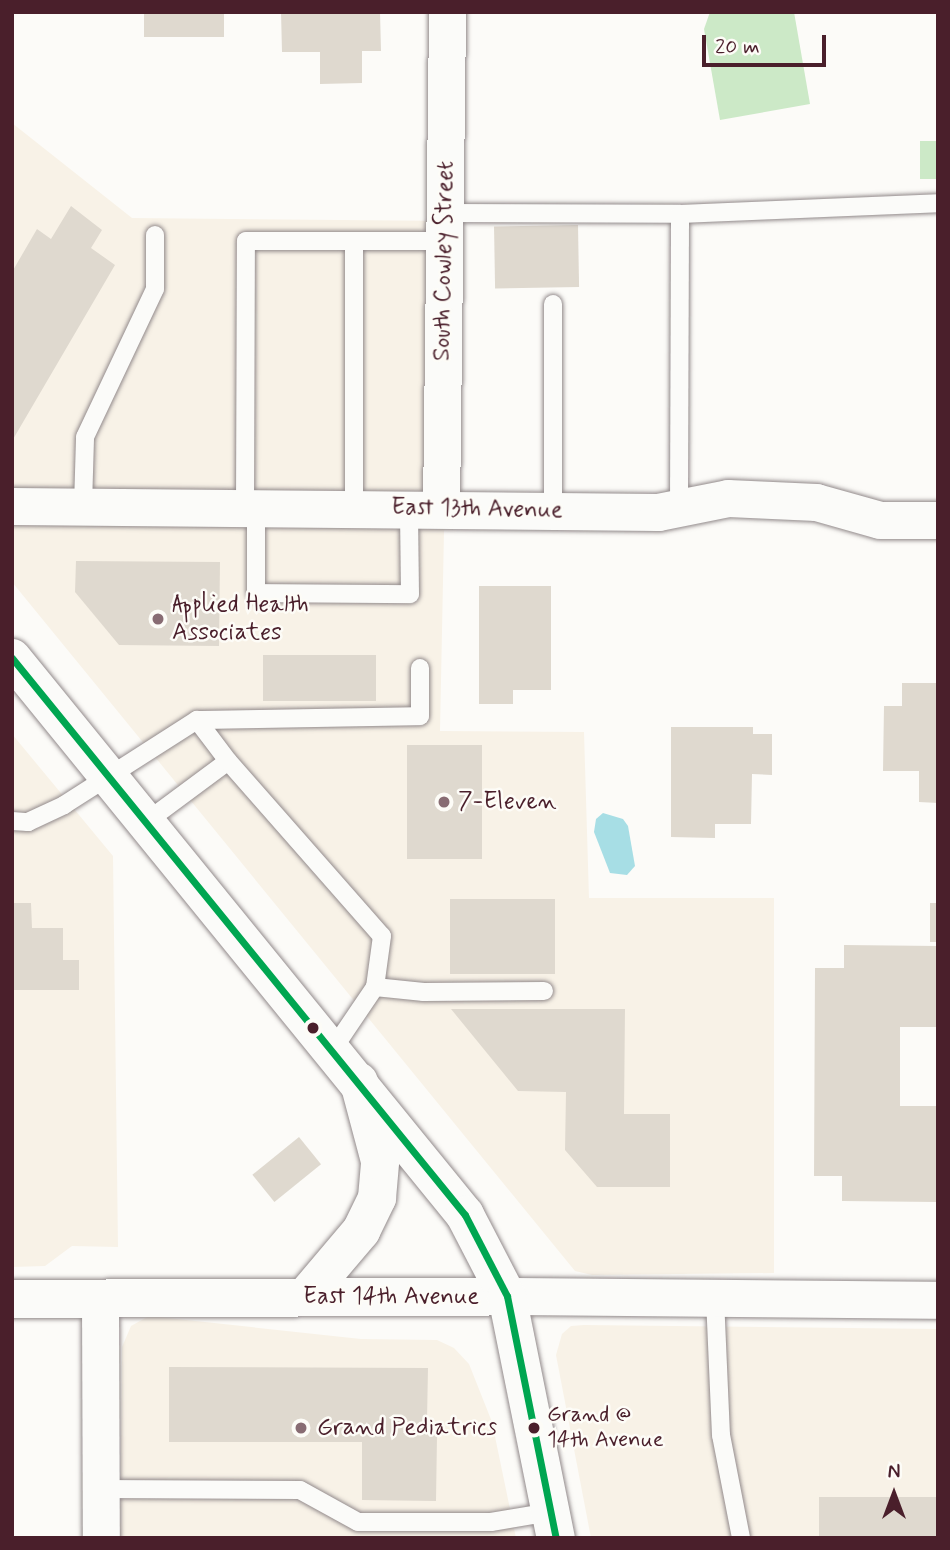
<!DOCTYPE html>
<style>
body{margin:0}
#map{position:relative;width:950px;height:1550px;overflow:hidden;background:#fcfbf8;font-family:Mynerve,sans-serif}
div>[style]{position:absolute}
.built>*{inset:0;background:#f8f2e7}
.green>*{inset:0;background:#cce9c7;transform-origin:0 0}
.water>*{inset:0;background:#a7dee5}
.building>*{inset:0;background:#dfd9cf;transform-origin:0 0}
.roads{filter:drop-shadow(0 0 2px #928a8b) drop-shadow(0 0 2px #928a8b)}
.service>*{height:18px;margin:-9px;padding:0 9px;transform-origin:9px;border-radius:9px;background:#fbfbf9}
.minor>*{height:37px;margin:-18.5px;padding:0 18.5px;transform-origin:18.5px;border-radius:18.5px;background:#fbfbf9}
.tertiary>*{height:38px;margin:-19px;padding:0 19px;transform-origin:19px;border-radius:19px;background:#fbfbf9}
.secondary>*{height:38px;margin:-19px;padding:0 19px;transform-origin:19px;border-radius:19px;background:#fbfbf9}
.bus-1>*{height:7px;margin:-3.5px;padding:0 3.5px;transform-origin:3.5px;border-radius:3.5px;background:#00a651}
.dots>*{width:19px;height:19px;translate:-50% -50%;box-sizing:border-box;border:4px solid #fdfcf7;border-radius:50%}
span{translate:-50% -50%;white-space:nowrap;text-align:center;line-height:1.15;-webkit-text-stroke:5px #fdfcf7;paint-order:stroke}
.bus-label{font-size:22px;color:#4a1f2b}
.left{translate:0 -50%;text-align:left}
.street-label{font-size:24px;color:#4a1f2b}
.poi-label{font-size:24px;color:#4a1f2b}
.frame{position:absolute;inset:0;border:14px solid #4a1f2b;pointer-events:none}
.north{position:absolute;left:859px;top:1459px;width:70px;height:70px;-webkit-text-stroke:5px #fdfcf7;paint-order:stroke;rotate:0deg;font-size:19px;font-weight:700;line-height:28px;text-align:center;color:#4a1f2b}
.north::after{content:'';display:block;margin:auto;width:24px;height:32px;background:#4a1f2b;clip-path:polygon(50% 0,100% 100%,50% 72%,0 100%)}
.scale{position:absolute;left:702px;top:35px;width:124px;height:32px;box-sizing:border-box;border:4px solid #4a1f2b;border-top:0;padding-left:9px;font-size:21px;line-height:24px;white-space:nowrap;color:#4a1f2b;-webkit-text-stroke:5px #fdfcf7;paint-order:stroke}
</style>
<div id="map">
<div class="built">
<div style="clip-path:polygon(12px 123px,132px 218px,456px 221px,459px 492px,444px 531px,440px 731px,584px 732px,589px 898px,774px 898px,774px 1273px,592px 1275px,575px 1271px,12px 582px)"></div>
<div style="clip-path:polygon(12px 734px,113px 856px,118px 1247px,72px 1246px,45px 1266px,12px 1267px)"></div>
<div style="clip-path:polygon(149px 1316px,361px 1339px,437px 1340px,454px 1348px,469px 1364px,492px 1422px,516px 1538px,120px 1538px,122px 1347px,131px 1326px)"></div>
<div style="clip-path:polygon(584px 1325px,938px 1329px,938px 1538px,591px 1538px,556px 1355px,562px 1334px,571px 1326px)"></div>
</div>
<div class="green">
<div style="clip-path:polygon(710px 12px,794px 12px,810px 104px,720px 120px,704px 29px)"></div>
<div style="left:920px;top:141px;width:18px;height:38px"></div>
</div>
<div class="water">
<div style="clip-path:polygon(603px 813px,623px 819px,628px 826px,635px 866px,627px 875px,610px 873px,594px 832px,596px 819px)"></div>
</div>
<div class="building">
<div style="left:144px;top:12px;width:80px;height:25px"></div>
<div style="clip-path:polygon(281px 12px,380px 12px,381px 51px,362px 51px,362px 83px,320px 84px,320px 52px,282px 52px)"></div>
<div style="clip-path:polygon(71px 206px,102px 230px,91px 248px,115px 265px,12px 441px,12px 272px,37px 229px,51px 239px)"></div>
<div style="left:578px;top:225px;width:62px;height:84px;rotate:89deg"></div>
<div style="clip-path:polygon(76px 561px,220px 562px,219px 646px,119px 645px,75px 592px)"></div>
<div style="clip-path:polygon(479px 586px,551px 586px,551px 690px,513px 690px,513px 704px,479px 704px)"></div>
<div style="left:263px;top:655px;width:113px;height:46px"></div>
<div style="clip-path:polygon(902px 683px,938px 683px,938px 803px,919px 802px,919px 771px,883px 771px,884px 706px,902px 706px)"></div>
<div style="clip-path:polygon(671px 727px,753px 727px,753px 734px,772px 734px,772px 775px,752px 774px,751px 824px,715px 824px,715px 838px,671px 837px)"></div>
<div style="left:407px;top:745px;width:75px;height:114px"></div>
<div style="left:450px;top:899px;width:105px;height:75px"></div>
<div style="clip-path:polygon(12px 903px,31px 903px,32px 928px,63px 928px,63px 960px,79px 960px,79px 990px,12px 990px)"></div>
<div style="left:930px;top:903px;width:8px;height:39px"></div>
<div style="clip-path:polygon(844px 945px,938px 946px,938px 1027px,900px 1027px,900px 1106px,937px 1106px,936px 1202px,842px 1201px,842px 1176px,814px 1176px,815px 968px,844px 968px)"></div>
<div style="clip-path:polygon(451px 1009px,625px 1009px,624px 1114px,670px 1114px,670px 1187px,597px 1187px,565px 1150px,566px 1092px,518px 1091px)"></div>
<div style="left:299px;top:1137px;width:35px;height:60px;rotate:51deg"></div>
<div style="clip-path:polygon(169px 1367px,428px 1368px,427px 1420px,437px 1436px,436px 1501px,362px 1500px,362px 1442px,169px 1442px)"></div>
<div style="left:819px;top:1497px;width:119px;height:41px"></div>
</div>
<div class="roads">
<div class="service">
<div style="left:445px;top:213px;width:235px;rotate:0.2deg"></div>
<div style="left:680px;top:214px;width:258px;rotate:-2.4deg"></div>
<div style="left:553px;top:304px;width:206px;rotate:90deg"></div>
<div style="left:83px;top:506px;width:69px;rotate:-88.3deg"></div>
<div style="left:85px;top:437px;width:164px;rotate:-64.7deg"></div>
<div style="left:155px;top:289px;width:54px;rotate:-90deg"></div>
<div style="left:245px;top:507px;width:266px;rotate:-89.8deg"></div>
<div style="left:246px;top:241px;width:199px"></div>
<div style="left:256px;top:507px;width:86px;rotate:90deg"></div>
<div style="left:256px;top:593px;width:154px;rotate:0.4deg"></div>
<div style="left:410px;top:594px;width:86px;rotate:-90.7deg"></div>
<div style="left:679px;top:507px;width:293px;rotate:-89.8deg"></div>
<div style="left:354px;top:508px;width:267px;rotate:-90deg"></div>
<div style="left:197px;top:720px;width:223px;rotate:-1deg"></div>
<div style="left:420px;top:716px;width:48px;rotate:-90deg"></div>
<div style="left:12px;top:821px;width:16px;rotate:4deg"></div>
<div style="left:28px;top:822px;width:40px;rotate:-25deg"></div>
<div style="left:64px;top:805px;width:158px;rotate:-32.6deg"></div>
<div style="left:197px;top:720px;width:51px;rotate:52.9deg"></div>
<div style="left:146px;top:822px;width:102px;rotate:-36.6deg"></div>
<div style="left:228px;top:761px;width:233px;rotate:48.7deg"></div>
<div style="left:382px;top:936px;width:51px;rotate:97.8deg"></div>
<div style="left:375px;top:987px;width:75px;rotate:124.1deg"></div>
<div style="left:375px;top:987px;width:49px;rotate:5.8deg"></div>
<div style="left:424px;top:992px;width:120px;rotate:-0.5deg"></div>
<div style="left:715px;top:1298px;width:137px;rotate:87.5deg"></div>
<div style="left:721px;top:1435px;width:105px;rotate:79deg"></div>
<div style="left:101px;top:1489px;width:199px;rotate:0.3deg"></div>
<div style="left:300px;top:1490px;width:66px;rotate:28.9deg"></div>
<div style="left:358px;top:1522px;width:133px"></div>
<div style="left:491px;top:1522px;width:61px;rotate:-9.5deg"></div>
</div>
<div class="minor">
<div style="left:12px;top:506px;width:646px;rotate:0.53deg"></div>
<div style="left:658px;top:512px;width:71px;rotate:-11.3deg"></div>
<div style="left:728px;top:498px;width:88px;rotate:2.6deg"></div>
<div style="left:816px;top:502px;width:66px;rotate:15.7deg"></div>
<div style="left:880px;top:520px;width:58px"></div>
<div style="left:441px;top:509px;width:497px;rotate:-89.3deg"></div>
<div style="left:507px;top:1296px;width:431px;rotate:0.5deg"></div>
<div style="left:100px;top:1299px;width:239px;rotate:89.8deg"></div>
</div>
<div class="tertiary">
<div style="left:305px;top:1297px;width:87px;rotate:-49.7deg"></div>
<div style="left:361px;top:1231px;width:37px;rotate:-64deg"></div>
<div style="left:377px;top:1198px;width:37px;rotate:-85deg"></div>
<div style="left:380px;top:1161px;width:82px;rotate:-104.9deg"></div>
<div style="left:12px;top:1299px;width:495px;rotate:-0.3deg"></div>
</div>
<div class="secondary">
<div style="left:12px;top:658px;width:718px;rotate:50.88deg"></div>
<div style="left:465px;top:1215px;width:91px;rotate:62.6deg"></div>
<div style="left:507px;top:1296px;width:247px;rotate:78.6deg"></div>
</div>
</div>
<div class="bus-1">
<div style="left:12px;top:658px;width:718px;rotate:50.88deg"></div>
<div style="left:465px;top:1215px;width:91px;rotate:62.6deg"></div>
<div style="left:507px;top:1296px;width:247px;rotate:78.6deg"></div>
</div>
<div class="dots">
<div style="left:158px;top:619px;background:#886c73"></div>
<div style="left:444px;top:802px;background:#886c73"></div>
<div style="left:313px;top:1028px;background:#4a1f2b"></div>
<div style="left:301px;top:1428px;background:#886c73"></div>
<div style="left:534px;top:1428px;background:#4a1f2b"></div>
</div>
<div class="bus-label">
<span class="left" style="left:547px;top:1428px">Grand @<br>14th Avenue</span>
</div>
<div class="street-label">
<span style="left:444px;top:261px;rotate:-89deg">South Cowley Street</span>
<span style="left:477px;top:509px;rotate:1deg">East 13th Avenue</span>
<span style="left:391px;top:1297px">East 14th Avenue</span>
</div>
<div class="poi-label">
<span class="left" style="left:172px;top:619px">Applied Health<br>Associates</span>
<span class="left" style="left:458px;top:802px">7-Eleven</span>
<span class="left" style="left:317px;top:1428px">Grand Pediatrics</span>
</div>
<div class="frame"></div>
<div class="north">N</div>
<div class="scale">20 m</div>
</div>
